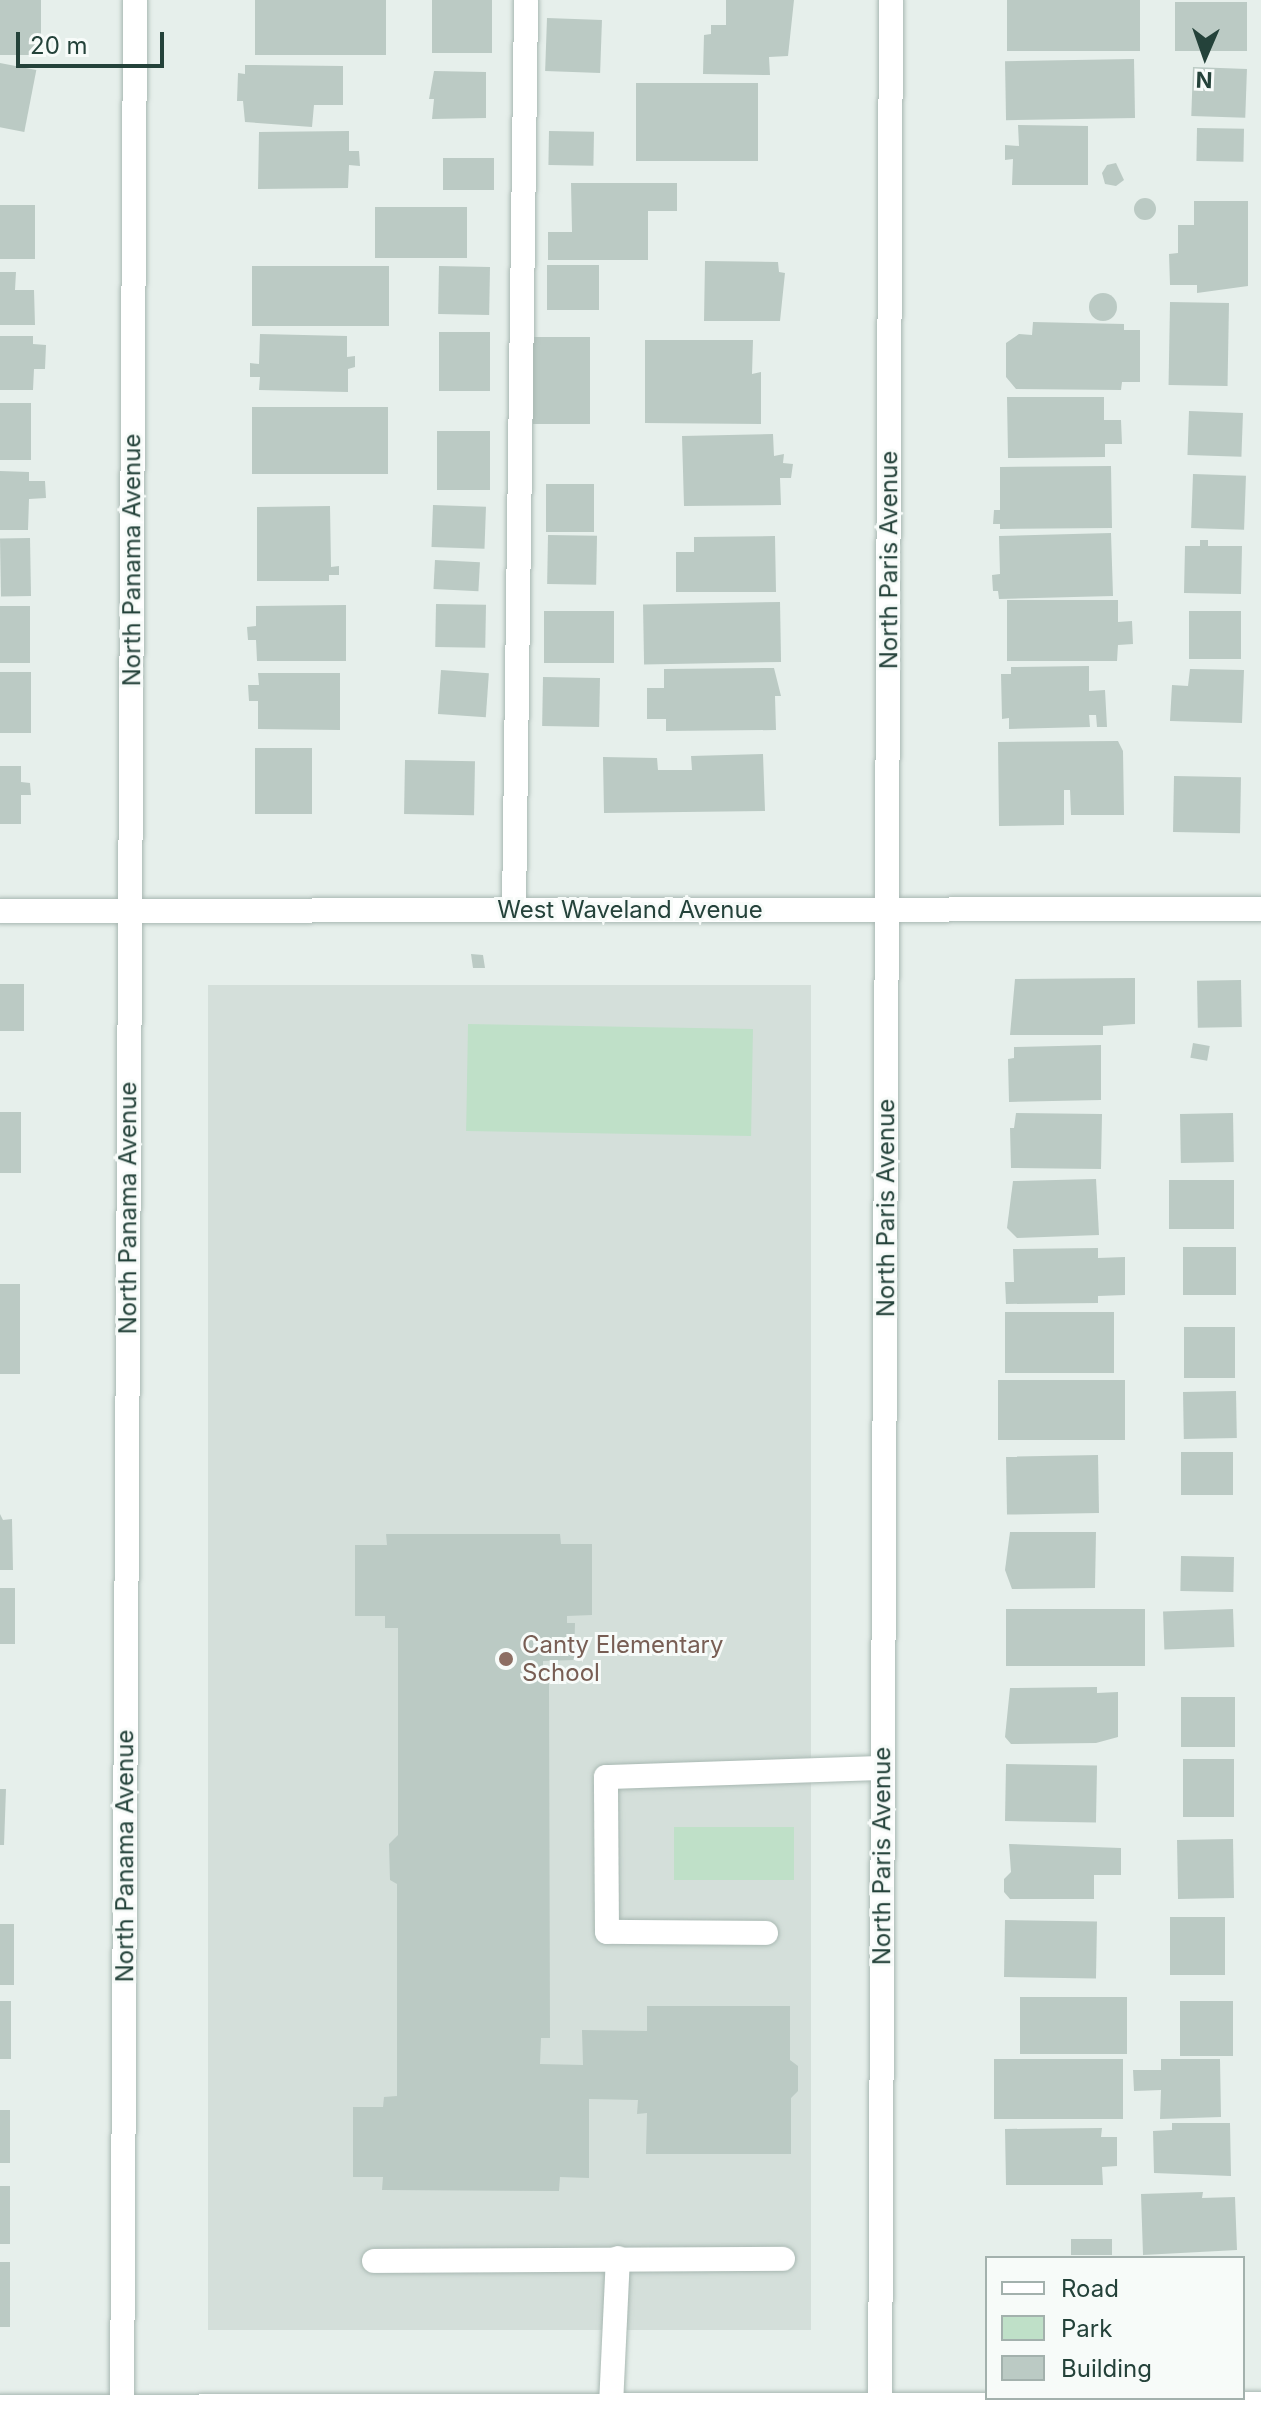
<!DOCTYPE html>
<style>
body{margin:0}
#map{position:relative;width:1261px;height:2416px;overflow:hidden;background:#e6efeb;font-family:Inter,sans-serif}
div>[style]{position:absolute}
.built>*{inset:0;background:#d4dfda;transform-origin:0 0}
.green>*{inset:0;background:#bfe0c8;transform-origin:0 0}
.building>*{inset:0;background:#bbcac4;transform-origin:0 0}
.round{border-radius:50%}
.roads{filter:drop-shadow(0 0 2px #a8b8b2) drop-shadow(0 0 2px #a8b8b2)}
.lane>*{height:24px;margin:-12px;padding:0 12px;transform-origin:12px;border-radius:12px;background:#fff}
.street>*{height:24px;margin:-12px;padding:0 12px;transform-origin:12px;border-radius:12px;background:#fff}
.dots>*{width:22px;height:22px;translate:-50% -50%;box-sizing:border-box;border:4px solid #f7fbf9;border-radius:50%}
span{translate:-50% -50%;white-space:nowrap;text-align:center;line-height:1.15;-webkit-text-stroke:6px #f7fbf9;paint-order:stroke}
.street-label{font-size:24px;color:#24423a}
.education-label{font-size:24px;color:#785e54}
.left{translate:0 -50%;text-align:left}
.legend{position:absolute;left:985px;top:2256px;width:260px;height:144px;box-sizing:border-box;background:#f7fbf9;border:2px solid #a3b1ad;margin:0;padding:10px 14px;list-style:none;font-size:24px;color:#24423a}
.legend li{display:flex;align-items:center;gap:16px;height:40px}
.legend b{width:40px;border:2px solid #a3b1ad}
.north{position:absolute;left:1165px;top:16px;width:80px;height:80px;-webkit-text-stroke:6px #f7fbf9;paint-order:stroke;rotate:182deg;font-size:22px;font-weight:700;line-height:32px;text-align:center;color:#24423a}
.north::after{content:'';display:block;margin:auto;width:28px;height:36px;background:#24423a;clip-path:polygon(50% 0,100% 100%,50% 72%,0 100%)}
.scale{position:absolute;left:16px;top:32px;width:148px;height:36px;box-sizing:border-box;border:4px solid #24423a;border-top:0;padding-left:10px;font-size:24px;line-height:28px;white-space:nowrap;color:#24423a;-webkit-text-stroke:6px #f7fbf9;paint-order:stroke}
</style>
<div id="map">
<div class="built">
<div style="left:208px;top:985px;width:603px;height:1345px"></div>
</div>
<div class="green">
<div style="left:468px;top:1024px;width:285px;height:107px;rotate:1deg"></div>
<div style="left:794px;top:1827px;width:53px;height:120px;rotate:90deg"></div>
</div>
<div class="building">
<div style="left:0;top:0;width:41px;height:55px"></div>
<div style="left:255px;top:0;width:131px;height:55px"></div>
<div style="left:432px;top:0;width:60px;height:53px"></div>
<div style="clip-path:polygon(726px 0,794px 0,788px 56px,769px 57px,770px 75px,703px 74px,704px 35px,711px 34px,711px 25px,726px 25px)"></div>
<div style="left:1007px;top:0;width:133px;height:51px"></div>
<div style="left:1247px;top:2px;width:49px;height:72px;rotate:90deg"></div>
<div style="left:547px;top:18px;width:55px;height:53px;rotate:2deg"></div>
<div style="left:1134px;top:59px;width:59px;height:129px;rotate:89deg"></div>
<div style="left:0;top:63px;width:37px;height:63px;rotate:11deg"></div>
<div style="clip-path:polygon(245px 65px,343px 66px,343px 105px,314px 105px,312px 127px,245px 122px,243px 101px,237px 101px,238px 73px,245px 74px)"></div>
<div style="left:1193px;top:67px;width:54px;height:49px;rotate:2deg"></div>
<div style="clip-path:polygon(434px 71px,486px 72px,486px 118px,432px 119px,434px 99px,429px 99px)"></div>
<div style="left:636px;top:83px;width:122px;height:78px"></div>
<div style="clip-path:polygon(1018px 125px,1088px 126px,1088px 185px,1012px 185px,1013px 159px,1005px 160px,1005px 145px,1019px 146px)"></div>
<div style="left:1197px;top:128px;width:47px;height:33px;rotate:1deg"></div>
<div style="clip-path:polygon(349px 131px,349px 151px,359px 151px,360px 166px,349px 165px,348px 188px,258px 189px,259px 132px)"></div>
<div style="left:549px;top:131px;width:45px;height:34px;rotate:1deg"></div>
<div style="left:494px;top:158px;width:32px;height:51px;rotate:90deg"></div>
<div style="clip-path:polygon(1116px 163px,1124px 180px,1116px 186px,1105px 184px,1102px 173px,1107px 165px)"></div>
<div style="clip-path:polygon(571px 183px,677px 183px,677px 211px,648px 211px,648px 260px,548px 260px,548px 232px,572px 232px)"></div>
<div class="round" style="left:1134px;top:198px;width:22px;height:22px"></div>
<div style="clip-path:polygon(1194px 201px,1248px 201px,1248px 286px,1197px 293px,1197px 285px,1170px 285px,1169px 254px,1178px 253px,1178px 225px,1194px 225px)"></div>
<div style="left:0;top:205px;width:35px;height:54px"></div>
<div style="left:375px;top:207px;width:92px;height:51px"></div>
<div style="clip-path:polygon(705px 261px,778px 262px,779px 272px,785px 273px,780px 321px,704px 321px)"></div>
<div style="left:547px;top:265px;width:52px;height:45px"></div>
<div style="left:252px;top:266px;width:137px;height:60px"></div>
<div style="left:439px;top:266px;width:51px;height:48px;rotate:1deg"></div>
<div style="clip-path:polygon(0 272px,16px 272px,15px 290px,34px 290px,35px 325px,0 325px)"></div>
<div class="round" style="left:1089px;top:293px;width:28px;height:28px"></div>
<div style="left:1170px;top:302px;width:59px;height:83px;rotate:1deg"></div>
<div style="clip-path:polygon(1033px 322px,1124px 324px,1124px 330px,1140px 330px,1140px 382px,1122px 382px,1121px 390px,1016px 389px,1006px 377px,1006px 343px,1019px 334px,1032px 335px)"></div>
<div style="left:439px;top:332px;width:51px;height:59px"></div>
<div style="clip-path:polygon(260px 334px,347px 336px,347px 357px,355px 356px,355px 367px,348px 369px,348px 392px,259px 390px,260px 377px,250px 377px,250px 363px,259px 364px)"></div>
<div style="clip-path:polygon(0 336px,33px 336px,33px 344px,46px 345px,45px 369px,34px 369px,33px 390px,0 390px)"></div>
<div style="left:590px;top:337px;width:87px;height:57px;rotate:90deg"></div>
<div style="clip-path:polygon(645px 340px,753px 340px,752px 374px,761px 372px,761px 424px,645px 423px)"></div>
<div style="clip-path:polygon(1007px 397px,1104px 397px,1104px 420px,1121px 420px,1122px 444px,1105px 444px,1105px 457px,1008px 458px)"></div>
<div style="left:0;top:403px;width:31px;height:57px"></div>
<div style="left:252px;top:407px;width:136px;height:67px"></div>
<div style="left:1189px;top:411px;width:54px;height:44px;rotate:2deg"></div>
<div style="left:490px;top:431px;width:59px;height:53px;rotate:90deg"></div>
<div style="clip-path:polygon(773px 434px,774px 456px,784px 454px,783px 463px,793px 464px,791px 478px,780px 478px,781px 505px,684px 506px,682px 436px)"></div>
<div style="clip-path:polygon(1111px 466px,1112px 528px,1000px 529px,1000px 524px,993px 524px,994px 510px,1000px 510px,1000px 467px)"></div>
<div style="clip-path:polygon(0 471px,29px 472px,29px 481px,45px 481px,46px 498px,29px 499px,28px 530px,0 530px)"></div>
<div style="left:1193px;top:474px;width:53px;height:54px;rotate:2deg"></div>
<div style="left:594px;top:484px;width:48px;height:48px;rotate:90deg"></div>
<div style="left:433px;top:505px;width:53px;height:42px;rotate:2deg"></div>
<div style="clip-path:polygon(330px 506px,331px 567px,339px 566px,339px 575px,329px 575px,329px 581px,257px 581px,257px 507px)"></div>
<div style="clip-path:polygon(1111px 533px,1113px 596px,999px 599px,998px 591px,993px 591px,992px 575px,1000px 574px,999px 536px)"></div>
<div style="left:548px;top:535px;width:49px;height:49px;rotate:1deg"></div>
<div style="clip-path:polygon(775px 536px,776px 592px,676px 592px,676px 552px,694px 552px,694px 537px)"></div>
<div style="left:30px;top:538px;width:58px;height:30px;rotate:89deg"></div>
<div style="clip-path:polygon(1200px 540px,1208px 540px,1208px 546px,1242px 546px,1241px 594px,1184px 593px,1185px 546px,1200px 546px)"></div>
<div style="left:435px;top:560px;width:45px;height:29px;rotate:3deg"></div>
<div style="clip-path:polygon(1007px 600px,1118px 600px,1118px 622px,1132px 621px,1133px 644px,1118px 645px,1117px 661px,1007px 661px)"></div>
<div style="left:780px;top:602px;width:60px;height:137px;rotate:89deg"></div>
<div style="left:436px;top:604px;width:50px;height:43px;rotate:1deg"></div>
<div style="clip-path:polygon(346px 605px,346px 661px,257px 661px,256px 640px,248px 640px,247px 627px,256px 626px,256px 606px)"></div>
<div style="left:0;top:606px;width:30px;height:57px"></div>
<div style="left:544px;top:611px;width:70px;height:52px"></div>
<div style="left:1189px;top:611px;width:52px;height:48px"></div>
<div style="clip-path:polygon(1089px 666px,1089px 691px,1105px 690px,1107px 727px,1097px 727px,1096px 715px,1089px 715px,1090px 727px,1009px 729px,1009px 718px,1002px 719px,1001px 674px,1011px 674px,1011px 667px)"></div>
<div style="clip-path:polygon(774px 668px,781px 696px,775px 696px,776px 730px,666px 731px,666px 719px,647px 719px,647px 688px,664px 688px,664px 669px)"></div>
<div style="clip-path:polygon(1190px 669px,1244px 670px,1242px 723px,1170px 721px,1172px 685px,1188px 686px)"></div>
<div style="left:441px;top:670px;width:48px;height:44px;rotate:4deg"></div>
<div style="left:0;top:672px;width:31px;height:61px"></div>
<div style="clip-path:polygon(258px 673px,340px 673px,340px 730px,258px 729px,258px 701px,249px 701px,248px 685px,259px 685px)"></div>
<div style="left:543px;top:677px;width:57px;height:49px;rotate:1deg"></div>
<div style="clip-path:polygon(1118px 741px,1123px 751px,1124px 815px,1071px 815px,1070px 790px,1064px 790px,1064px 825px,999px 826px,998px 742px)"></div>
<div style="left:312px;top:748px;width:66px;height:57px;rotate:90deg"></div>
<div style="clip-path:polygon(763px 754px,765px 811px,604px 813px,603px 757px,657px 758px,658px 770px,692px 770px,691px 756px)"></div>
<div style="left:405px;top:760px;width:70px;height:54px;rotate:1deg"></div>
<div style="clip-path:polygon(0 766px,21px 766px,21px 782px,30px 783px,31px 795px,21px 795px,21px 824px,0 824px)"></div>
<div style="left:1174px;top:776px;width:67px;height:56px;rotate:1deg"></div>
<div style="clip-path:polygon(471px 954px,483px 955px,485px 968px,473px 968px)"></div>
<div style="clip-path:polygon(1135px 978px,1135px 1024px,1103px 1026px,1103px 1035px,1010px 1035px,1015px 979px)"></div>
<div style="left:1241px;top:980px;width:47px;height:44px;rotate:89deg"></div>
<div style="left:0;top:984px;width:24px;height:47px"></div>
<div style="left:1193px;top:1043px;width:17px;height:15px;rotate:10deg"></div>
<div style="clip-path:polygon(1101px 1045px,1101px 1100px,1009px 1102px,1008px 1059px,1014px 1058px,1014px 1047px)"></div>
<div style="left:0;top:1112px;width:21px;height:61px"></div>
<div style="clip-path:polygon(1016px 1113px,1102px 1114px,1101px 1169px,1011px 1168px,1010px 1128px,1014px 1128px)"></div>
<div style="left:1233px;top:1113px;width:49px;height:53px;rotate:89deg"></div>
<div style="clip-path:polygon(1096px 1179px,1099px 1235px,1017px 1238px,1007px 1228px,1013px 1181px)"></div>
<div style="left:1169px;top:1180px;width:65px;height:49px"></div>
<div style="left:1183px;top:1247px;width:53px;height:48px"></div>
<div style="clip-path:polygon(1098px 1248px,1098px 1258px,1125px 1257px,1125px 1295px,1098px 1296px,1098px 1303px,1006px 1304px,1005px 1282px,1014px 1282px,1013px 1249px)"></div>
<div style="left:0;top:1284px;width:20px;height:90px"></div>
<div style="left:1114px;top:1312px;width:61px;height:109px;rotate:90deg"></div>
<div style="left:1235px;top:1327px;width:51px;height:51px;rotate:90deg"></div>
<div style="left:998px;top:1380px;width:127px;height:60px"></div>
<div style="left:1236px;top:1391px;width:47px;height:53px;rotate:89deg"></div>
<div style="left:1181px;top:1452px;width:52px;height:43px"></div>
<div style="left:1098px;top:1455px;width:58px;height:92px;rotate:89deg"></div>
<div style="clip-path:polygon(0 1514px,3px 1520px,12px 1519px,13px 1570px,0 1570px)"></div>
<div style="clip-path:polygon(1010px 1532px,1096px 1532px,1095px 1588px,1012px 1589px,1005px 1570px)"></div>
<div style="clip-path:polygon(386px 1534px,560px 1534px,561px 1544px,592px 1544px,592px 1615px,567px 1616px,567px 1623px,575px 1623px,574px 1660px,543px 1661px,543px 1682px,549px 1683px,550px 2038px,541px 2038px,540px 2064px,583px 2065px,582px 2030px,647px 2031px,647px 2006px,790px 2006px,790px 2060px,798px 2066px,798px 2091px,791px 2098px,791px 2154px,646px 2154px,647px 2113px,637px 2114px,638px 2100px,589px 2099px,589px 2178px,560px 2177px,559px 2191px,382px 2190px,383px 2177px,353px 2177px,353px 2107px,383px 2107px,384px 2097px,397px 2096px,397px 1884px,390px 1880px,389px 1844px,398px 1835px,398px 1628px,385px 1628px,385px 1616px,355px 1616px,355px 1545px,387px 1545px)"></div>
<div style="left:1181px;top:1556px;width:53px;height:35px;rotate:1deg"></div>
<div style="left:0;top:1588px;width:15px;height:56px"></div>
<div style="left:1145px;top:1609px;width:57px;height:139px;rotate:90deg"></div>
<div style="left:1233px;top:1609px;width:38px;height:70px;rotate:88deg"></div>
<div style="clip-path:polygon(1097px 1687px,1097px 1693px,1118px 1692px,1118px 1737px,1096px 1743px,1011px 1744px,1005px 1737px,1010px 1688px)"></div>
<div style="left:1181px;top:1697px;width:54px;height:50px"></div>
<div style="left:1183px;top:1759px;width:51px;height:58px"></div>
<div style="left:1006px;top:1764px;width:91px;height:57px;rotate:1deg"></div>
<div style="clip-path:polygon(0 1789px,6px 1789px,4px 1845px,0 1845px)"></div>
<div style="left:1233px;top:1839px;width:59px;height:56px;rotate:89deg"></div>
<div style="clip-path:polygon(1009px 1844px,1121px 1848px,1121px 1875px,1094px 1875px,1094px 1899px,1010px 1899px,1004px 1892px,1004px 1879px,1011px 1872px)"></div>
<div style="left:1170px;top:1917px;width:55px;height:58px"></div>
<div style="left:1005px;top:1920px;width:92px;height:57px;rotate:1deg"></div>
<div style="left:0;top:1924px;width:14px;height:61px"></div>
<div style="left:1020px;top:1997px;width:107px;height:57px"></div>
<div style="left:0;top:2001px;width:11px;height:58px"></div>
<div style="left:1180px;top:2001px;width:53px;height:55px"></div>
<div style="left:994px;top:2059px;width:129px;height:60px"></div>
<div style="clip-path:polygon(1161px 2059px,1220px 2059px,1221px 2117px,1160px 2119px,1161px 2090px,1134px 2091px,1133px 2070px,1161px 2070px)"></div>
<div style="left:0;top:2110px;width:10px;height:53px"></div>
<div style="clip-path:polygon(1172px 2123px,1230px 2123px,1231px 2176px,1154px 2173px,1153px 2131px,1172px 2130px)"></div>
<div style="clip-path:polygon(1102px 2128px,1101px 2137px,1117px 2137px,1117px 2166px,1102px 2167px,1103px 2185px,1006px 2185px,1005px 2129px)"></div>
<div style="left:0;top:2186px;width:10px;height:58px"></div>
<div style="clip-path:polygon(1203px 2192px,1202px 2198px,1235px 2197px,1237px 2250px,1143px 2255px,1141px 2194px)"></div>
<div style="left:1112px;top:2239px;width:16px;height:41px;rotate:90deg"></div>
<div style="left:0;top:2262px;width:10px;height:65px"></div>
</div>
<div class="roads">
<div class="lane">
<div style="left:514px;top:910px;width:910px;rotate:-89.24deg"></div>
<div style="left:766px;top:1933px;width:159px;rotate:-179.6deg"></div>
<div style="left:607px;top:1932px;width:155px;rotate:-90.4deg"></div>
<div style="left:606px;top:1777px;width:277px;rotate:-1.9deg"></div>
<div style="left:374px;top:2261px;width:409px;rotate:-0.3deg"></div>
<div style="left:611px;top:2405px;width:147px;rotate:-87.3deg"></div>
</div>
<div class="street">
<div style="left:0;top:911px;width:1261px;rotate:-0.09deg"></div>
<div style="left:0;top:2407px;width:1261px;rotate:-0.14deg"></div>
<div style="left:122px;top:2416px;width:2416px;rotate:-89.69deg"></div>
<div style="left:880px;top:2416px;width:2416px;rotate:-89.74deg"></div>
</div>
</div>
<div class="dots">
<div style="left:506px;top:1659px;background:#8d6e63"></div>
</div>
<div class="street-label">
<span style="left:132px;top:560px;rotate:-90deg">North Panama Avenue</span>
<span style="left:889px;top:560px;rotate:-90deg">North Paris Avenue</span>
<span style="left:630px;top:910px">West Waveland Avenue</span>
<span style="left:128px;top:1208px;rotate:-90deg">North Panama Avenue</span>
<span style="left:886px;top:1208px;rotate:-90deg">North Paris Avenue</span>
<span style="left:125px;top:1856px;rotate:-90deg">North Panama Avenue</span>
<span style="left:882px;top:1856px;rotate:-90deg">North Paris Avenue</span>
</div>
<div class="education-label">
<span class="left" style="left:522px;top:1659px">Canty Elementary<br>School</span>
</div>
<ul class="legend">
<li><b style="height:10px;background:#fff"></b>Road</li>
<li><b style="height:22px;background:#bfe0c8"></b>Park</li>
<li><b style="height:22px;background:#bbcac4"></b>Building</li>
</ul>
<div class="north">N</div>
<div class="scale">20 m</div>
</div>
